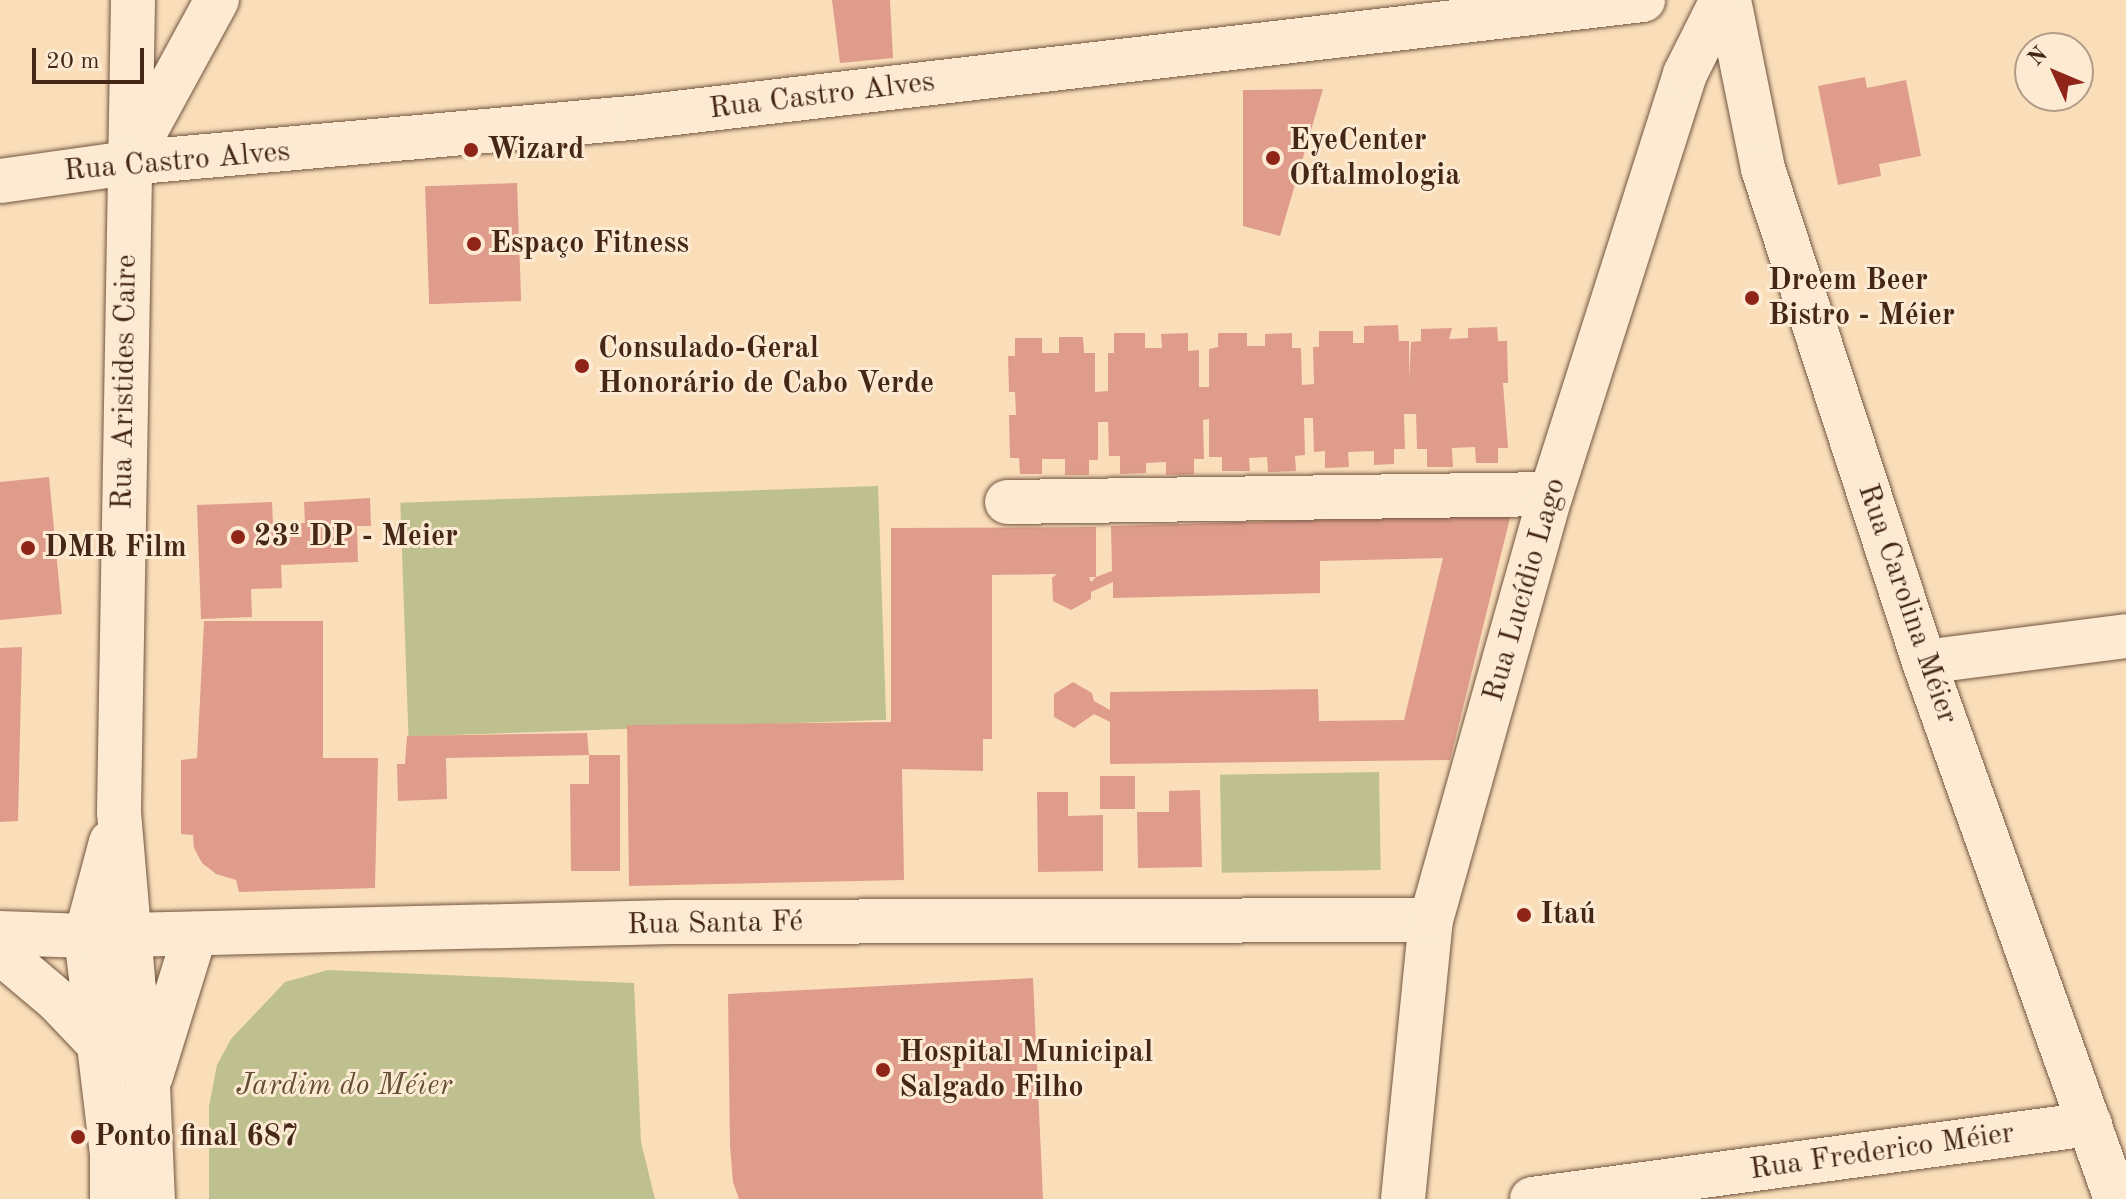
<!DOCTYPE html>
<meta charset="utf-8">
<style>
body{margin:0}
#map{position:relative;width:2126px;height:1199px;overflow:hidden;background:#fadeb9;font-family:"Old Standard TT",serif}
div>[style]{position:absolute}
.green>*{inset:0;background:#bec18f;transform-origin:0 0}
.building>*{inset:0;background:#df9c8b;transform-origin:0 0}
.roads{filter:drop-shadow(0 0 2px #725540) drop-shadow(0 0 2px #725540)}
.street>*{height:44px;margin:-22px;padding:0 22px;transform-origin:22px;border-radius:22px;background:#fcead2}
.secondary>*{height:44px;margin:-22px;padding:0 22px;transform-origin:22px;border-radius:22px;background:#fcead2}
.dots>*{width:22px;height:22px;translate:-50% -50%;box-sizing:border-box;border:4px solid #fcead2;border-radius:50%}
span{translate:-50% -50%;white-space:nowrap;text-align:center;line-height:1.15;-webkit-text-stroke:6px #fcead2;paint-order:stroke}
.street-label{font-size:30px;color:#452717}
.poi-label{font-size:30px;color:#452717;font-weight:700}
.left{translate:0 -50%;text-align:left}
.park-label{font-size:30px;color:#634e35;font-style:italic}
.north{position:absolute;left:2014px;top:32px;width:80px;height:80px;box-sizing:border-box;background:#fcead2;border:2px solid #b39c87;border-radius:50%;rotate:314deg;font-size:22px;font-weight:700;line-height:32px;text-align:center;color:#452717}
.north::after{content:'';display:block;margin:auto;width:28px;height:36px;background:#8f2418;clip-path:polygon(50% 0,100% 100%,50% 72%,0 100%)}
.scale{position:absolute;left:32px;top:48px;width:112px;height:36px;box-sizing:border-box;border:4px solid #452717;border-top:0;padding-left:10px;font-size:24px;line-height:28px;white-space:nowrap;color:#452717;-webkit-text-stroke:6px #fcead2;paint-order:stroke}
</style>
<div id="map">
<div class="green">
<div style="left:878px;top:486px;width:234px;height:478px;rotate:88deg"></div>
<div style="left:1379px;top:772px;width:98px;height:159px;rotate:89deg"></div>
<div style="clip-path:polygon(328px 970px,634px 983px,641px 1142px,655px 1199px,209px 1199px,209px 1106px,217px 1065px,231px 1039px,285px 982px)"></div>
</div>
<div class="building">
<div style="clip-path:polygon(832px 0,890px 0,893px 58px,840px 63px)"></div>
<div style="clip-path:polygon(1865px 77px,1867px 88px,1906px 80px,1921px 156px,1879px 164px,1881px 176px,1838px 185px,1818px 86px)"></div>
<div style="clip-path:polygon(1323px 89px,1280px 236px,1243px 226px,1243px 90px)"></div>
<div style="left:517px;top:183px;width:118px;height:92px;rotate:88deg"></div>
<div style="clip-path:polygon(1398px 325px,1399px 341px,1409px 341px,1409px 378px,1411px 342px,1421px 341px,1421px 329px,1452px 328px,1449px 339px,1468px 338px,1468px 328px,1497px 327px,1498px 341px,1507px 341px,1508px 383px,1503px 383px,1508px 448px,1498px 448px,1498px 463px,1476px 463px,1475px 447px,1452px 448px,1453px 467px,1427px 467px,1427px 449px,1417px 449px,1416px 414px,1404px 414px,1405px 449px,1394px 449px,1394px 464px,1374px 465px,1374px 451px,1348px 452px,1349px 467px,1325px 468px,1325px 451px,1314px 452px,1313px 418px,1304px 418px,1305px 455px,1295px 456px,1296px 471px,1268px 472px,1267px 457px,1249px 458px,1250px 471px,1222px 471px,1222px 457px,1209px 457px,1209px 419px,1203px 420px,1204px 459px,1194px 459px,1194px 474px,1166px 475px,1166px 462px,1146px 463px,1146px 473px,1120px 474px,1120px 456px,1109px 456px,1108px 422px,1098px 422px,1098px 460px,1089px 460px,1089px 475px,1065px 475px,1065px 459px,1042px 459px,1042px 474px,1020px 474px,1019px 458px,1010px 458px,1009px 415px,1016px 415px,1015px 392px,1009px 392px,1008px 356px,1015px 356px,1015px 338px,1042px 338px,1042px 353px,1059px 353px,1059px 337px,1083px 337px,1084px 353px,1095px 353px,1095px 392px,1108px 391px,1108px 353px,1114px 353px,1114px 333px,1145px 333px,1145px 348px,1162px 348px,1161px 334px,1188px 333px,1188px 351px,1199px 350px,1199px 387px,1209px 387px,1209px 349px,1218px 347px,1218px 333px,1247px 333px,1247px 346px,1265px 346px,1265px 334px,1292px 333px,1292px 348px,1301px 348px,1302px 385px,1314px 384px,1313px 347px,1319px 347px,1319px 331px,1353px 331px,1353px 343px,1364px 343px,1364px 326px)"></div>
<div style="clip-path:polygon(49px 477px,62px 614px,0 620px,0 482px)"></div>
<div style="clip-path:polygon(370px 498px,371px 526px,357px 526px,358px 562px,281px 565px,282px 588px,251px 589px,252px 617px,201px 619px,197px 505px,272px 502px,273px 525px,305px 523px,304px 502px)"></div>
<div style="clip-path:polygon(1511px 514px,1450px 760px,1110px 764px,1110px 722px,1094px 714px,1074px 728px,1054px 717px,1054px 694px,1073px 682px,1092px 693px,1094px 701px,1110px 710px,1110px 692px,1318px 689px,1319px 721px,1404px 720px,1443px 558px,1320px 561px,1320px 593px,1113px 598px,1113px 582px,1091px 592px,1091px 599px,1071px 610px,1053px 601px,1052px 578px,1057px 574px,992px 575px,992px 739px,983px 739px,983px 771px,902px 769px,904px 880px,629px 886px,627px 725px,891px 722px,891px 528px,1096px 527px,1096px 577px,1089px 577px,1091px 582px,1096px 577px,1112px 571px,1111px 526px)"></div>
<div style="clip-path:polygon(204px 621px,323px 621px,323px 758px,378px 758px,375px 888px,239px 892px,236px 880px,216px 874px,202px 863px,194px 848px,193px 835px,181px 834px,181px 760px,197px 758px)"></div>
<div style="clip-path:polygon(22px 647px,18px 821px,0 822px,0 648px)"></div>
<div style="clip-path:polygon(587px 733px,589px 755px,446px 758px,447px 799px,398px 801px,397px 764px,405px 764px,407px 736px)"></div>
<div style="clip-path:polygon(589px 755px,620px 755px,620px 871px,571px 871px,570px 784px,589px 784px)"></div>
<div style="left:1100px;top:776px;width:35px;height:33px"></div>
<div style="clip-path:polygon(1200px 790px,1202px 867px,1138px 868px,1137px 812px,1169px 812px,1169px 791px)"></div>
<div style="clip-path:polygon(1037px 792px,1068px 792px,1068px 816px,1103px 815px,1103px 871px,1038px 872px)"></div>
<div style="clip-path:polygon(1033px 978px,1043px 1199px,739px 1199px,733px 1182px,730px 1146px,728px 994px)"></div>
</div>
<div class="roads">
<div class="street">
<div style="left:128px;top:163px;width:186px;rotate:-61.4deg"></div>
<div style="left:1007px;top:502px;width:544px;rotate:-0.84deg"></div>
<div style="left:1924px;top:662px;width:204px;rotate:-7.3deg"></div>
<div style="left:1532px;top:1199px;width:563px;rotate:-7.66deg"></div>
</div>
<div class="secondary">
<div style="left:133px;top:0;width:812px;rotate:90.99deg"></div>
<div style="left:119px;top:812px;width:178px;rotate:85.2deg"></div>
<div style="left:134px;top:989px;width:98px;rotate:81.8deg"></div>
<div style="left:148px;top:1086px;width:113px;rotate:87.5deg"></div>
<div style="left:1729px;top:0;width:172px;rotate:78.6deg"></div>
<div style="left:1763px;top:169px;width:519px;rotate:71.91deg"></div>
<div style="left:1924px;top:662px;width:570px;rotate:70.33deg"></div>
<div style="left:0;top:181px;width:129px;rotate:-8deg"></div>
<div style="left:128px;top:163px;width:515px;rotate:-5.12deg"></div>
<div style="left:641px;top:117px;width:1009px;rotate:-6.66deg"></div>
<div style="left:111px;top:842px;width:97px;rotate:104.9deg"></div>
<div style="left:86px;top:936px;width:221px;rotate:83.2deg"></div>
<div style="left:112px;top:1155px;width:44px;rotate:90deg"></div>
<div style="left:0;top:933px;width:86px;rotate:2deg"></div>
<div style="left:86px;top:936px;width:585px;rotate:-1.37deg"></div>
<div style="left:671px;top:922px;width:760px;rotate:-0.15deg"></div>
<div style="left:0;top:952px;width:76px;rotate:40.2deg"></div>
<div style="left:58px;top:1001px;width:55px;rotate:46.5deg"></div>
<div style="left:151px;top:1076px;width:149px;rotate:-72.8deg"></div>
<div style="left:1403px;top:1199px;width:280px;rotate:-84.3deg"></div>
<div style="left:1431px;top:920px;width:443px;rotate:-74.3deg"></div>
<div style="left:1551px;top:494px;width:441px;rotate:-72.3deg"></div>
<div style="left:1685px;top:74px;width:83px;rotate:-63.4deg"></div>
</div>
</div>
<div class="dots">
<div style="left:471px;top:150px;background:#8f2418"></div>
<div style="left:1273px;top:158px;background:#8f2418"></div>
<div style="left:474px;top:244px;background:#8f2418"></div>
<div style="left:1752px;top:298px;background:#8f2418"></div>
<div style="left:582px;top:366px;background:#8f2418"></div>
<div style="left:238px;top:537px;background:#8f2418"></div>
<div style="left:28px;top:548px;background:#8f2418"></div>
<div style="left:1524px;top:915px;background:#8f2418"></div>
<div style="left:883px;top:1070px;background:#8f2418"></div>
<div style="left:78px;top:1137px;background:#8f2418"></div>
</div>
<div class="street-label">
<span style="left:822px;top:96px;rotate:-7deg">Rua Castro Alves</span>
<span style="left:177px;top:162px;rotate:-5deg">Rua Castro Alves</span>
<span style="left:125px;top:382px;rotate:-89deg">Rua Aristides Caire</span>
<span style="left:1525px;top:590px;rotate:-74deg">Rua Lucídio Lago</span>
<span style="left:1907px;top:604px;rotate:71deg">Rua Carolina Méier</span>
<span style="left:715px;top:924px;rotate:-1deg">Rua Santa Fé</span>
<span style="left:1882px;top:1152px;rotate:-8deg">Rua Frederico Méier</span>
</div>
<div class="poi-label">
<span class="left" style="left:1289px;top:158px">EyeCenter<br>Oftalmologia</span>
<span class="left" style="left:487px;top:150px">Wizard</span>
<span class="left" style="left:490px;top:244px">Espaço Fitness</span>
<span class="left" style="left:1768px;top:298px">Dreem Beer<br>Bistro - Méier</span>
<span class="left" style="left:598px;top:366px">Consulado-Geral<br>Honorário de Cabo Verde</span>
<span class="left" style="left:254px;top:537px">23º DP - Meier</span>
<span class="left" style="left:44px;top:548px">DMR Film</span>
<span class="left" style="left:1540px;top:915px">Itaú</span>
<span class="left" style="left:899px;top:1070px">Hospital Municipal<br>Salgado Filho</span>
<span class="left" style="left:94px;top:1137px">Ponto final 687</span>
</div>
<div class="park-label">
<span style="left:344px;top:1086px">Jardim do Méier</span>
</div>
<div class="north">N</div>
<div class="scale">20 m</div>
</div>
